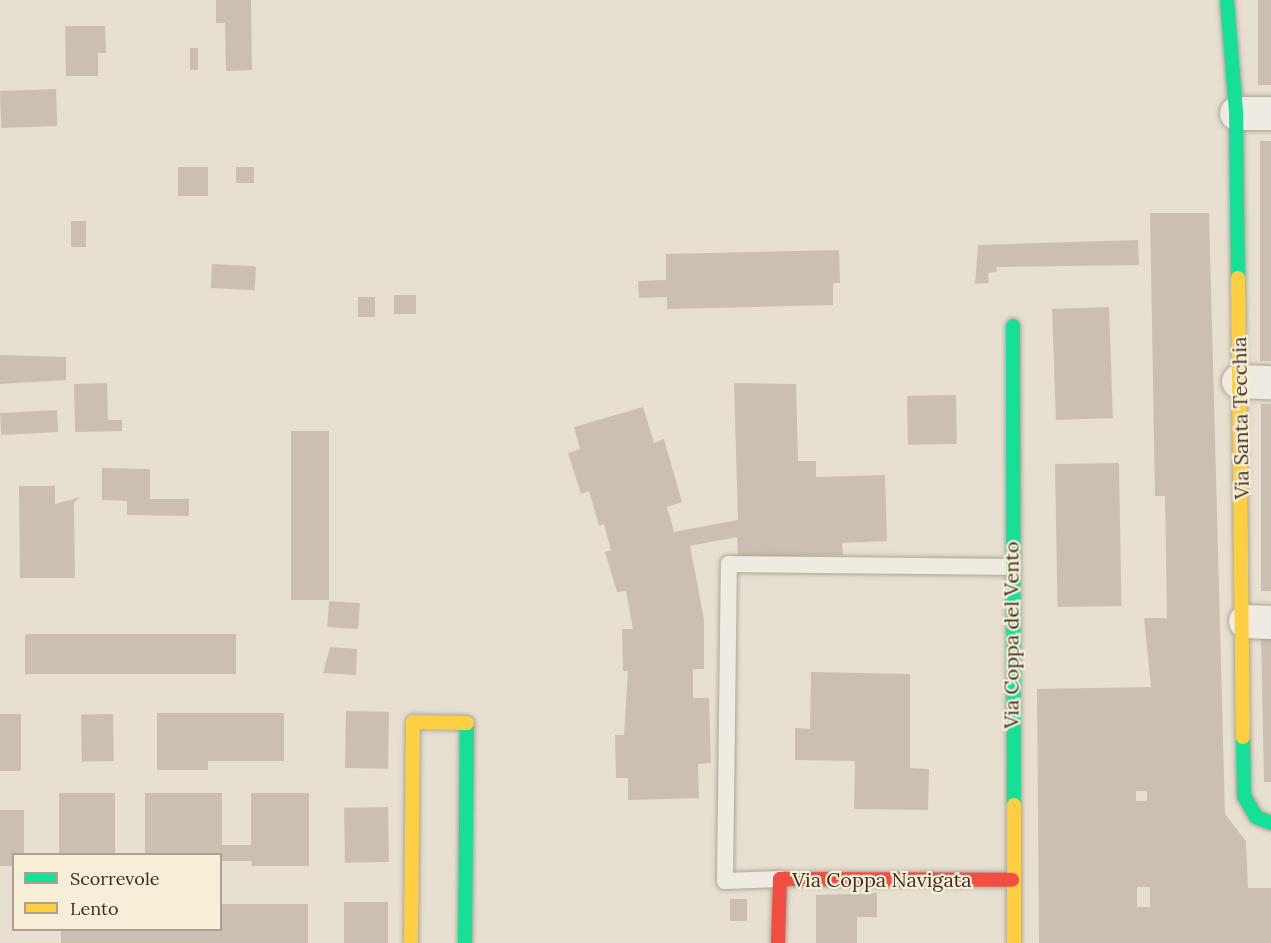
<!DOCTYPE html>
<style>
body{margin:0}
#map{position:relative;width:1271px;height:943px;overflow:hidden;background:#e7e0d1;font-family:Lora,serif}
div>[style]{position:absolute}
.building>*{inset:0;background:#cbbfb2;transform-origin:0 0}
.roads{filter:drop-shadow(0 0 2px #ada599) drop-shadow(0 0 2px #ada599)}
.lane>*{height:16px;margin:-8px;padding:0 8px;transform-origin:8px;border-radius:8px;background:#efebe3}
.street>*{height:33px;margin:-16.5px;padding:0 16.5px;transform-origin:16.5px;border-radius:16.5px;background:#efebe3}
.fast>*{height:14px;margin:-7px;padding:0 7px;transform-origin:7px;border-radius:7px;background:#16e098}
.slow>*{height:14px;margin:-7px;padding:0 7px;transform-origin:7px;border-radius:7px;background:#ffcf43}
.jam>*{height:14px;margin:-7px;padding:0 7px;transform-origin:7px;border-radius:7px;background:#f24e42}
span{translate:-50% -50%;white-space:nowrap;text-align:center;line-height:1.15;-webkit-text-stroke:4.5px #f7eed8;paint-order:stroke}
.street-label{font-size:20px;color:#3d2e20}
.legend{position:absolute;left:12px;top:853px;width:210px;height:78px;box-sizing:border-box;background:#f7eed8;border:2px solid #ada18e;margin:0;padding:8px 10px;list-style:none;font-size:18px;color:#3d2e20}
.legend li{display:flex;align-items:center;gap:12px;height:30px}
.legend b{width:30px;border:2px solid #ada18e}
</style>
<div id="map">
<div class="building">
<div style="clip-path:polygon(216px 0,251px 0,252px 70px,226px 71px,225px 23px,216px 23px)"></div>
<div style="left:1258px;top:0;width:13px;height:85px"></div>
<div style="clip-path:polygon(65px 26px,105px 26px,106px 53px,98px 53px,98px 76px,66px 76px)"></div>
<div style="left:190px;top:48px;width:8px;height:22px"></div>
<div style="left:56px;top:89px;width:37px;height:56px;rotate:88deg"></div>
<div style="left:1260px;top:141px;width:11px;height:220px"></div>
<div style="left:178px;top:167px;width:30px;height:29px"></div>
<div style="left:254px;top:167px;width:16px;height:18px;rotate:90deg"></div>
<div style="clip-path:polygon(evenodd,1150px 213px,1209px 213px,1225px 814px,1246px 841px,1248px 888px,1271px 888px,1271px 943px,1039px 943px,1037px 689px,1151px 687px,1144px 618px,1167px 618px,1165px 496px,1155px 496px,1150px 213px,1136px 791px,1147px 791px,1147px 801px,1136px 801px,1136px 791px,1150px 213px,1137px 887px,1150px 887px,1150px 907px,1137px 907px,1137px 887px)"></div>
<div style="left:71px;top:221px;width:15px;height:26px"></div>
<div style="clip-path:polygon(1138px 240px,1139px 265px,996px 267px,997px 272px,988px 273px,989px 283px,975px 284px,978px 245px)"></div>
<div style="clip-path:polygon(839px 250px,840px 283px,833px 283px,833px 305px,667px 309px,667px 297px,639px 298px,638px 281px,666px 280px,666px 254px)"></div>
<div style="left:212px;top:264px;width:44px;height:24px;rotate:3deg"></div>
<div style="left:394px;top:295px;width:22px;height:19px"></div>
<div style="left:358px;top:297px;width:17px;height:20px"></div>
<div style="left:1109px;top:307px;width:111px;height:57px;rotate:88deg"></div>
<div style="clip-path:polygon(0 355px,66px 357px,66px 380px,0 384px)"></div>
<div style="clip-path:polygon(107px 383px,108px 420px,122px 420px,122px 431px,75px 432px,74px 384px)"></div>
<div style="clip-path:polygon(734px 383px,796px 384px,798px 461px,816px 461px,816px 477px,885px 475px,887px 541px,842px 543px,843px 555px,738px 557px,737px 537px,690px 546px,704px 619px,704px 669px,693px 669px,693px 698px,709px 698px,711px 763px,698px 764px,699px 798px,628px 800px,628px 778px,616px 778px,615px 735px,624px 735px,628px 671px,623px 671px,622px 629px,633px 629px,626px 591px,617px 592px,605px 552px,611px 550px,604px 524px,599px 526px,589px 491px,581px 494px,568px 453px,580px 449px,574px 427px,643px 407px,654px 443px,664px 439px,682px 502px,667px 507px,674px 532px,738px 520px)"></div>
<div style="left:956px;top:395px;width:49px;height:49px;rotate:89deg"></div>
<div style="left:1261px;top:404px;width:10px;height:187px"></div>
<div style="left:57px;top:410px;width:22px;height:57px;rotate:87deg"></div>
<div style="left:291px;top:431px;width:38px;height:169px"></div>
<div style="left:1119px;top:463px;width:143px;height:64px;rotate:89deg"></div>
<div style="clip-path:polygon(102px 468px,150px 469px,150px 499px,189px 499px,189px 516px,127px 515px,127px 501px,102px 500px)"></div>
<div style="clip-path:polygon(19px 486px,55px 486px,55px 504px,80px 497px,74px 503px,75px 578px,20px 578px)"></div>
<div style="left:329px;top:601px;width:31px;height:26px;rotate:4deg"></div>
<div style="left:236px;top:634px;width:40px;height:211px;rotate:90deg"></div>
<div style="clip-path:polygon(1261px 638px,1271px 638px,1271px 782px,1264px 782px)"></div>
<div style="clip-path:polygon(330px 647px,357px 649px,356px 675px,323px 673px)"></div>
<div style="clip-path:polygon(811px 672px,910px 674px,910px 768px,929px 769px,928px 810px,854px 809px,855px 761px,795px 760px,795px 728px,810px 729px)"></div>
<div style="left:346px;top:711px;width:43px;height:57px;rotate:1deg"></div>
<div style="clip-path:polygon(157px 713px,284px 713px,284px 761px,208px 761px,208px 770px,157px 770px)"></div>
<div style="left:0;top:714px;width:21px;height:57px"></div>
<div style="left:113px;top:714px;width:47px;height:32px;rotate:89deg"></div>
<div style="left:59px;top:793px;width:56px;height:61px"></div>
<div style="clip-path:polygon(145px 793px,222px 793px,222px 845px,251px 845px,251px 793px,309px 793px,309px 866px,251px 866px,252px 861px,220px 861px,220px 854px,145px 854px)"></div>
<div style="left:388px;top:807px;width:55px;height:44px;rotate:89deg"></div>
<div style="clip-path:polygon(0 810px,24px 810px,24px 854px,14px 854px,14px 866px,0 866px)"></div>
<div style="clip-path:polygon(877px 893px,877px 917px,857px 917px,857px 943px,816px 943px,816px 895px)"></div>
<div style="left:730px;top:899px;width:17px;height:22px"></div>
<div style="left:344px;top:902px;width:44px;height:41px"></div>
<div style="clip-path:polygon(220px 904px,308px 904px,308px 943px,61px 943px,61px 930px,220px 930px)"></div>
</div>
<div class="roads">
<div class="lane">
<div style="left:780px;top:879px;width:55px;rotate:177.9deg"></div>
<div style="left:725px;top:881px;width:317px;rotate:-89.3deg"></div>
<div style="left:729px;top:564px;width:281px;rotate:0.6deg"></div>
</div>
<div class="street">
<div style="left:1236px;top:113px;width:35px"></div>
<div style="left:1238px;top:381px;width:33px;rotate:2deg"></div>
<div style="left:1245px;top:621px;width:26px;rotate:2deg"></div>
</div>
<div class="fast">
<div style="left:1227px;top:0;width:113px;rotate:85.4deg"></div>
<div style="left:1236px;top:113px;width:165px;rotate:89.3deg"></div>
<div style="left:1013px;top:326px;width:479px;rotate:89.9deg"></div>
<div style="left:1243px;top:737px;width:59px;rotate:89deg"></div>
<div style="left:1244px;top:796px;width:24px;rotate:60deg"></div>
<div style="left:1256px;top:817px;width:16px;rotate:22deg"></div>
<div style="left:465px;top:943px;width:220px;rotate:-89.5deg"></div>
</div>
<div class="slow">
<div style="left:1238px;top:278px;width:459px;rotate:89.4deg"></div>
<div style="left:1014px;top:805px;width:138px;rotate:90deg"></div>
<div style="left:411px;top:943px;width:221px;rotate:-89.5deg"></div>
<div style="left:413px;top:722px;width:54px;rotate:1.1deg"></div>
</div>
<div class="jam">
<div style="left:778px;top:943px;width:64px;rotate:-88.2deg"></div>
<div style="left:780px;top:879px;width:232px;rotate:0.2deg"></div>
</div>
</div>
<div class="street-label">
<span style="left:1240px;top:418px;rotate:-91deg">Via Santa Tecchia</span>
<span style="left:1011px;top:635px;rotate:-90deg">Via Coppa del Vento</span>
<span style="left:882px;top:879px">Via Coppa Navigata</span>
</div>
<ul class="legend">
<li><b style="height:8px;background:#16e098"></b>Scorrevole</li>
<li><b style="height:8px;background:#ffcf43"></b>Lento</li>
</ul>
</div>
